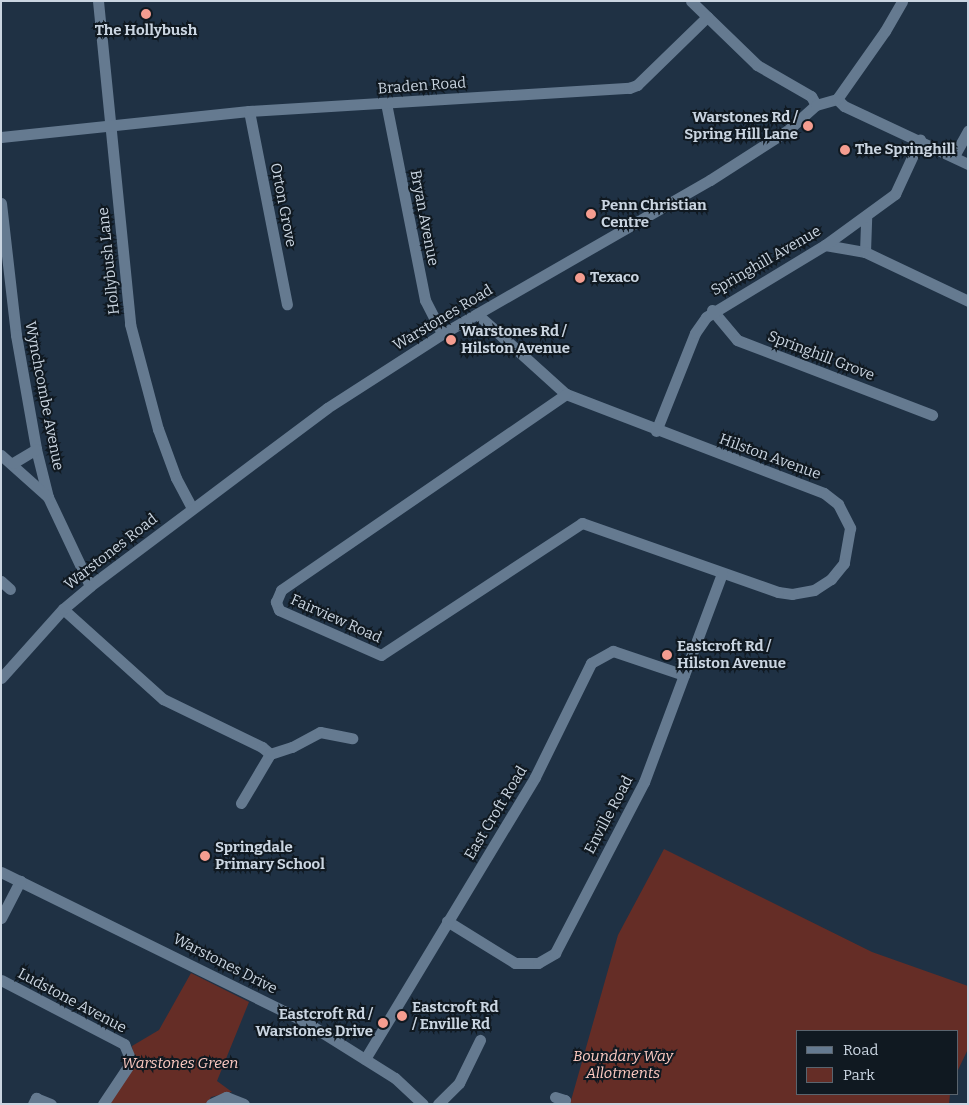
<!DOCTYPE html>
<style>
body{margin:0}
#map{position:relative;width:969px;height:1105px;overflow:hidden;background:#1f3144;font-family:Bitter,serif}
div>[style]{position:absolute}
.green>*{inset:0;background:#652d26}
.minor>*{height:11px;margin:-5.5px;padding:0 5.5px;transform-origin:5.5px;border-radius:5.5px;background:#657a90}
.dots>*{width:14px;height:14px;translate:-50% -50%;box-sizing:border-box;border:2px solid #101921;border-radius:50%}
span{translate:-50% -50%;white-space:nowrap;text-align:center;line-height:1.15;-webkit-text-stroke:4px #101921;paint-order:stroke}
.poi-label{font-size:15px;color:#cad5e1;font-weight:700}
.right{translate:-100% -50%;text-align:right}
.left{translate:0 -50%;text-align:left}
.street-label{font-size:15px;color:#cad5e1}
.park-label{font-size:15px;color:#fdcac2;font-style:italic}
.frame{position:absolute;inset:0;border:2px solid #cad5e1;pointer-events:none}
.legend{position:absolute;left:796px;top:1030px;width:162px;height:65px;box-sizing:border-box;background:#101921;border:1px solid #5a646e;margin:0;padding:6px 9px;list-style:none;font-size:15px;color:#cad5e1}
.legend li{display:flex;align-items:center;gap:10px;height:25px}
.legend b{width:25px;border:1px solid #5a646e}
</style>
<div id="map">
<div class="green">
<div style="clip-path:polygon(664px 849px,872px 952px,968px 986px,968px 1049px,958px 1070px,958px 1031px,798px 1031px,798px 1094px,950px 1094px,949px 1104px,570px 1104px,618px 935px)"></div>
<div style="clip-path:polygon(191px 973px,249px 1002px,217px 1081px,232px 1092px,211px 1097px,207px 1104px,109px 1104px,135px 1063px,132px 1046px,159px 1030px)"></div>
</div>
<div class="minor">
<div style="left:98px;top:1px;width:325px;rotate:84.3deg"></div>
<div style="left:130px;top:324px;width:109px;rotate:75.1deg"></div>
<div style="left:158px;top:429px;width:52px;rotate:69.8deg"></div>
<div style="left:176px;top:478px;width:34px;rotate:62deg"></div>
<div style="left:691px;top:1px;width:92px;rotate:44.1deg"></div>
<div style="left:757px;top:65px;width:62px;rotate:29.9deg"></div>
<div style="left:811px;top:96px;width:10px;rotate:61deg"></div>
<div style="left:837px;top:99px;width:10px;rotate:45deg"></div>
<div style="left:844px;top:106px;width:137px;rotate:25.1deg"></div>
<div style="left:386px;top:103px;width:201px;rotate:78.8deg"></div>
<div style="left:425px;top:300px;width:38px;rotate:63deg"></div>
<div style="left:249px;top:111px;width:197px;rotate:78.9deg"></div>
<div style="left:1px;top:137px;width:249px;rotate:-6deg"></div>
<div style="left:249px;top:111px;width:381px;rotate:-3.5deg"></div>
<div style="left:629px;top:88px;width:9px;rotate:-21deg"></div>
<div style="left:637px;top:85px;width:98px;rotate:-44.2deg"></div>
<div style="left:954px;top:156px;width:29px;rotate:-61deg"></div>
<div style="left:1px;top:203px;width:133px;rotate:83.5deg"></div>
<div style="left:16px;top:335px;width:116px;rotate:80deg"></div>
<div style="left:36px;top:449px;width:49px;rotate:76deg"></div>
<div style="left:48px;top:497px;width:98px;rotate:64.7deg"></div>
<div style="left:825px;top:245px;width:41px;rotate:9.9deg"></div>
<div style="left:865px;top:252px;width:34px;rotate:-88deg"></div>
<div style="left:865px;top:252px;width:114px;rotate:25.4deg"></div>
<div style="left:712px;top:310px;width:39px;rotate:50deg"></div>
<div style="left:737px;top:340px;width:209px;rotate:21deg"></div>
<div style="left:477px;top:314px;width:120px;rotate:42deg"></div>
<div style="left:566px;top:394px;width:276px;rotate:21deg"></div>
<div style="left:824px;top:493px;width:18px;rotate:38deg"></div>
<div style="left:838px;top:504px;width:27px;rotate:63deg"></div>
<div style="left:850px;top:528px;width:36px;rotate:100deg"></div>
<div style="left:844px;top:563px;width:21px;rotate:129deg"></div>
<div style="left:831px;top:579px;width:20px;rotate:147deg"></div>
<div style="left:814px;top:590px;width:22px;rotate:170deg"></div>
<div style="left:792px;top:594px;width:14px;rotate:-172deg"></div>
<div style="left:778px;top:592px;width:208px;rotate:-160.6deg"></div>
<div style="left:582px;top:523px;width:240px;rotate:146.7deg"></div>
<div style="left:381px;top:655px;width:111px;rotate:-156.2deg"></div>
<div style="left:279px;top:610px;width:9px;rotate:-111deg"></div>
<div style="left:276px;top:602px;width:13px;rotate:-67deg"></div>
<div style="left:281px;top:590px;width:346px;rotate:-34.5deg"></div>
<div style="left:656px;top:431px;width:105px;rotate:-68.3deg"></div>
<div style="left:695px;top:333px;width:19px;rotate:-55deg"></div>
<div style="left:706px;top:317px;width:139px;rotate:-31.2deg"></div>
<div style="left:825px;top:245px;width:87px;rotate:-36.1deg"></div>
<div style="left:895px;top:194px;width:60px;rotate:-65.2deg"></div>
<div style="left:1px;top:455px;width:63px;rotate:41.8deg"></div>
<div style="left:13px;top:463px;width:27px;rotate:-31deg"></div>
<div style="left:1px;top:581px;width:12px;rotate:42deg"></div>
<div style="left:63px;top:609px;width:135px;rotate:42deg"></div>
<div style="left:163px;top:699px;width:110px;rotate:25.9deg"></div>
<div style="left:262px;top:747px;width:11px;rotate:41deg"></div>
<div style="left:270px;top:754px;width:57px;rotate:120.6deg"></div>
<div style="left:1px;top:678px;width:93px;rotate:-48.1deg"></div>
<div style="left:63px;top:609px;width:35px;rotate:-40deg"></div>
<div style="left:90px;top:586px;width:296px;rotate:-36.9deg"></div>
<div style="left:327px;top:408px;width:137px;rotate:-32.8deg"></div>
<div style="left:442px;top:334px;width:309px;rotate:-29.9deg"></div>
<div style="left:710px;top:180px;width:93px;rotate:-32.7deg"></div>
<div style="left:788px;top:130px;width:38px;rotate:-42deg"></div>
<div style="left:816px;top:105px;width:22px;rotate:-16deg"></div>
<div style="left:837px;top:99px;width:83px;rotate:-54.8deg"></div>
<div style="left:885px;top:31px;width:34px;rotate:-60deg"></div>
<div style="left:270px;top:754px;width:23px;rotate:-18deg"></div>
<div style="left:292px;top:747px;width:32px;rotate:-28deg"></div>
<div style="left:320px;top:732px;width:33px;rotate:11deg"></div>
<div style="left:1px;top:872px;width:338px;rotate:26.2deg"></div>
<div style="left:304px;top:1021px;width:107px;rotate:32.1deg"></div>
<div style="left:395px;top:1078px;width:38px;rotate:43deg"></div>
<div style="left:1px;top:918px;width:42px;rotate:-62.8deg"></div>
<div style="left:447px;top:921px;width:80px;rotate:31.7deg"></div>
<div style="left:515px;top:963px;width:23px"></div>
<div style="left:538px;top:963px;width:20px;rotate:-30deg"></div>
<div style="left:555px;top:953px;width:193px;rotate:-62.5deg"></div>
<div style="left:644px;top:782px;width:223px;rotate:-69.5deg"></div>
<div style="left:1px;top:980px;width:139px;rotate:27.5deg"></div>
<div style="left:124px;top:1044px;width:15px;rotate:67deg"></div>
<div style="left:130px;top:1058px;width:7px;rotate:98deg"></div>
<div style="left:129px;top:1065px;width:47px;rotate:123.7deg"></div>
<div style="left:365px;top:1059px;width:329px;rotate:-58.9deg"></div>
<div style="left:535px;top:777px;width:127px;rotate:-63.8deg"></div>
<div style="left:591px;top:663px;width:25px;rotate:-29deg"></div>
<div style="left:613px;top:651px;width:75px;rotate:18.7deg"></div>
<div style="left:555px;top:1097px;width:10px;rotate:17deg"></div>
<div style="left:565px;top:1100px;width:4px;rotate:104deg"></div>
<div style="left:33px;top:1104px;width:7px;rotate:-63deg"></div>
<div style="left:36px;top:1098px;width:16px;rotate:22deg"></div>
<div style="left:211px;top:1104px;width:17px;rotate:-25deg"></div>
<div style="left:226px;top:1097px;width:19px;rotate:21deg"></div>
<div style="left:438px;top:1104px;width:30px;rotate:-45deg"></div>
<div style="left:459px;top:1083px;width:48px;rotate:-64deg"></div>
</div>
<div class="dots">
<div style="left:146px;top:14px;background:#f59d90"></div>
<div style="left:808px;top:126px;background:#f59d90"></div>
<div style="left:845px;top:150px;background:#f59d90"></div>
<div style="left:591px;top:214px;background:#f59d90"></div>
<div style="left:580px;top:278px;background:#f59d90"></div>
<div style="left:451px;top:340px;background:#f59d90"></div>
<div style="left:667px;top:655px;background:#f59d90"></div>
<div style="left:205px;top:856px;background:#f59d90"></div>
<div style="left:402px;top:1016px;background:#f59d90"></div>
<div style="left:383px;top:1023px;background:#f59d90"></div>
</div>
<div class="poi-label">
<span style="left:146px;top:31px">The Hollybush</span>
<span class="right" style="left:798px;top:126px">Warstones Rd /<br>Spring Hill Lane</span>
<span class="left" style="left:855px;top:150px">The Springhill</span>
<span class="left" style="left:601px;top:214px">Penn Christian<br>Centre</span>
<span class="left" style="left:590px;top:278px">Texaco</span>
<span class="left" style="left:461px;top:340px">Warstones Rd /<br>Hilston Avenue</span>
<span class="left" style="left:677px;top:655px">Eastcroft Rd /<br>Hilston Avenue</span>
<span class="left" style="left:215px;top:856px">Springdale<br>Primary School</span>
<span class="left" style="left:412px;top:1016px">Eastcroft Rd<br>/ Enville Rd</span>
<span class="right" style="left:373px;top:1023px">Eastcroft Rd /<br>Warstones Drive</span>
</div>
<div class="street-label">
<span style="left:422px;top:86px;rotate:-4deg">Braden Road</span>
<span style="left:283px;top:205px;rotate:79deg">Orton Grove</span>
<span style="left:424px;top:218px;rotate:79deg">Bryan Avenue</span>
<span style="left:109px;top:261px;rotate:-96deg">Hollybush Lane</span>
<span style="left:766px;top:261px;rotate:-30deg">Springhill Avenue</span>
<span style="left:443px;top:318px;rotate:-31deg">Warstones Road</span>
<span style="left:821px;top:356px;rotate:21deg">Springhill Grove</span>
<span style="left:44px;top:396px;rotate:79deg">Wynchcombe Avenue</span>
<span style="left:770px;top:457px;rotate:20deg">Hilston Avenue</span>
<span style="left:111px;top:552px;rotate:-38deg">Warstones Road</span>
<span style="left:336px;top:619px;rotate:24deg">Fairview Road</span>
<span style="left:496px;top:813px;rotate:-59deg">East Croft Road</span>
<span style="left:609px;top:815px;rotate:-62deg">Enville Road</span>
<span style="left:225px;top:964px;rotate:27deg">Warstones Drive</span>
<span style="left:72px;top:1001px;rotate:28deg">Ludstone Avenue</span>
</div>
<div class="park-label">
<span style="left:623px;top:1065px">Boundary Way<br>Allotments</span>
<span style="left:180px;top:1064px">Warstones Green</span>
</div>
<div class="frame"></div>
<ul class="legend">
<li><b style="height:6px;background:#657a90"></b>Road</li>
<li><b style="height:14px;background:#652d26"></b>Park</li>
</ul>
</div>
